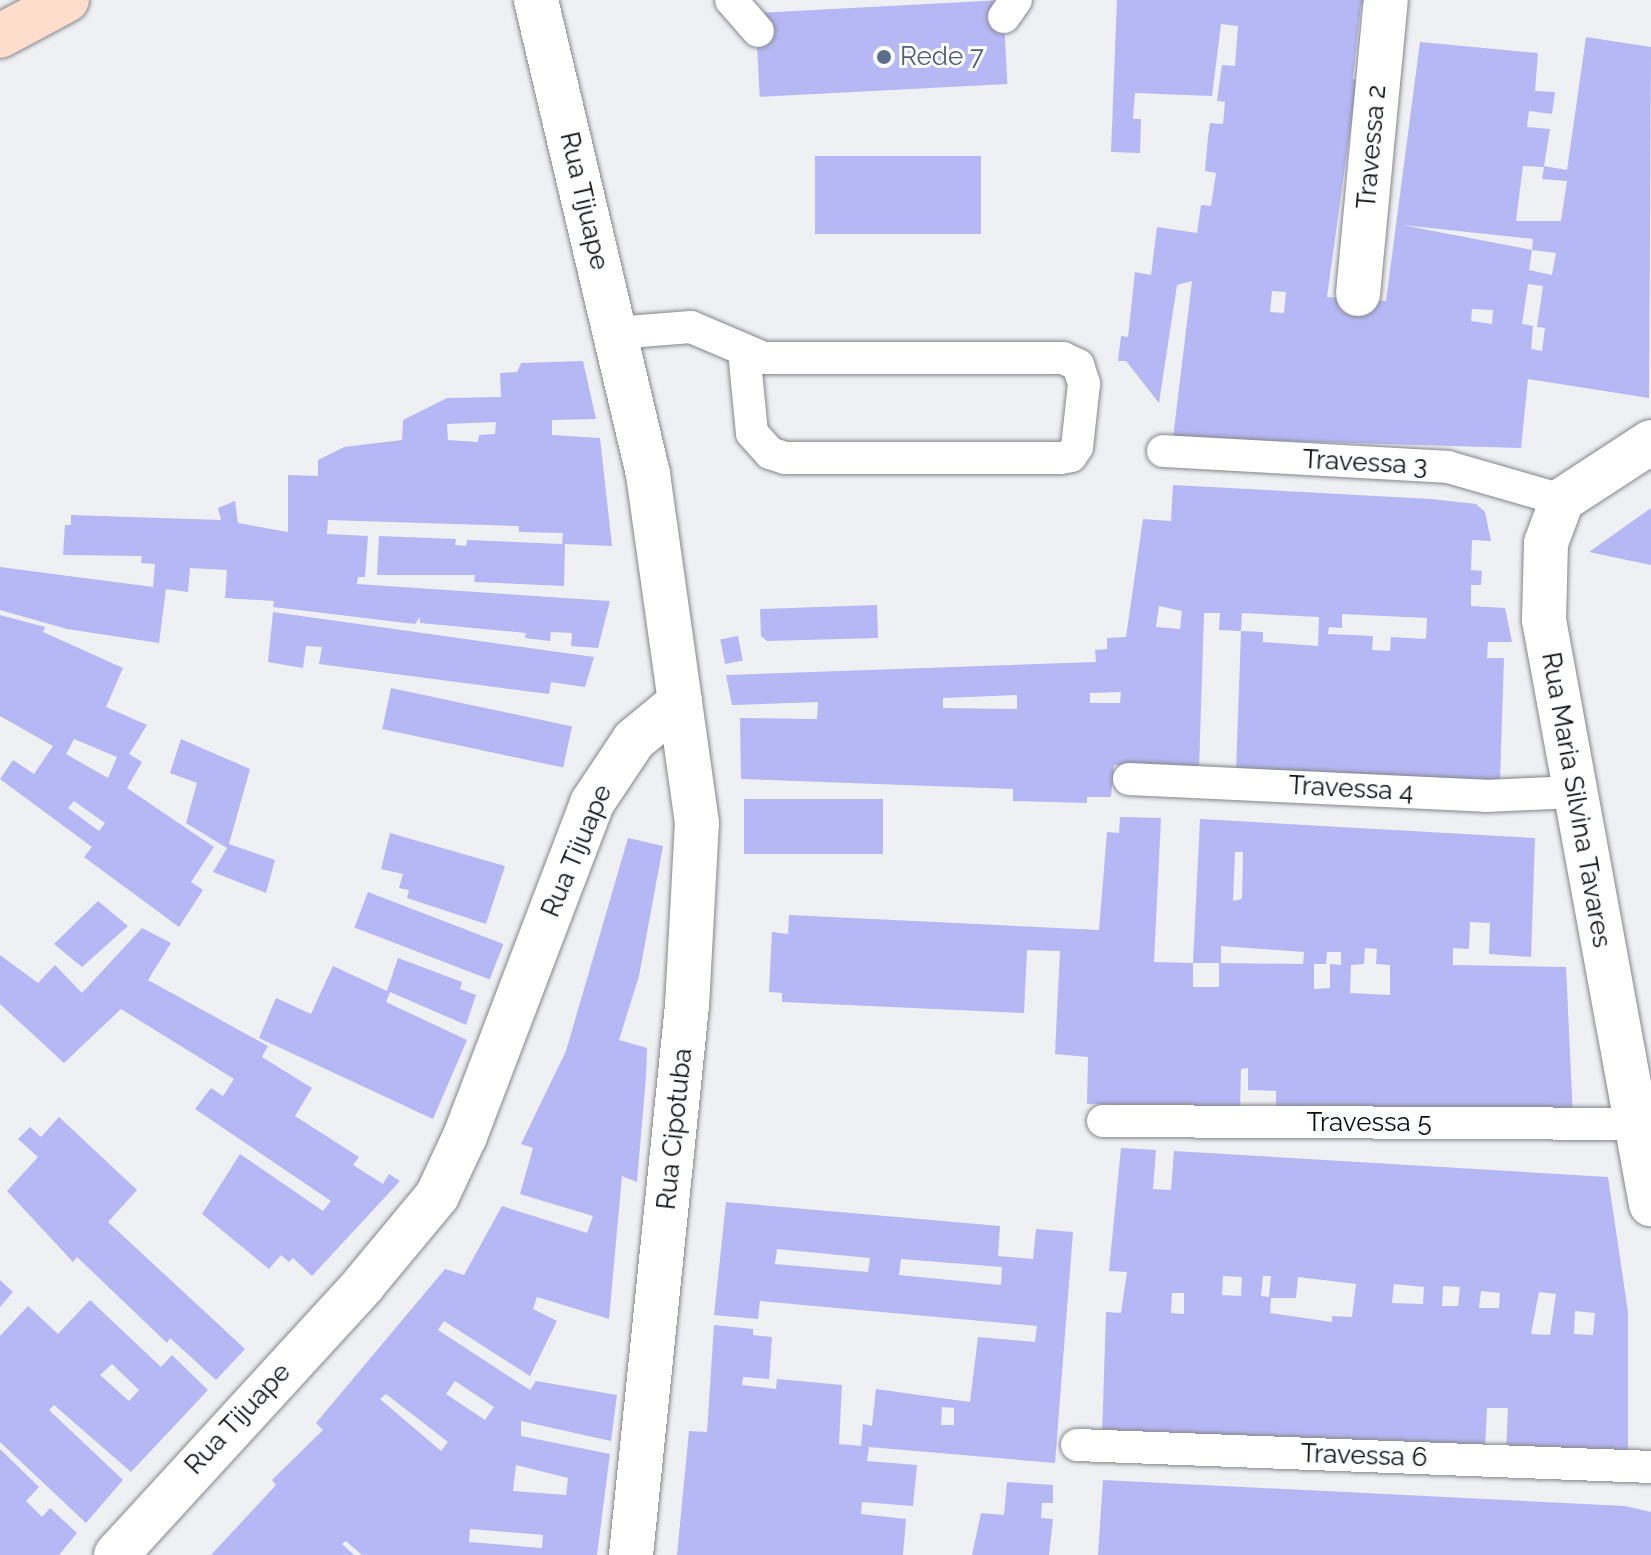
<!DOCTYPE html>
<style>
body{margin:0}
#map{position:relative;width:1651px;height:1555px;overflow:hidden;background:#eff0f4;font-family:Raleway,sans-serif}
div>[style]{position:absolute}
.building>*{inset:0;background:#b5b8f4;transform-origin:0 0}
.roads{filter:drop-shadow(0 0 2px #85868a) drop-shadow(0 0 2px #85868a)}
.lane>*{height:32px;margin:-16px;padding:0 16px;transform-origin:16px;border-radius:16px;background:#fff}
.street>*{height:44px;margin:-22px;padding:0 22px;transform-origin:22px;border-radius:22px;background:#fff}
.primary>*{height:44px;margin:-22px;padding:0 22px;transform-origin:22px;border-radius:22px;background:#feddcc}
.dots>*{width:22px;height:22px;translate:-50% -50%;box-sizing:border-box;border:4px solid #fdfeff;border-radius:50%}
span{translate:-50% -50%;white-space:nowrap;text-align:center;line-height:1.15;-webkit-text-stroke:6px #fdfeff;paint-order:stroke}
.service-label{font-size:26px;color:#4e5e75}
.left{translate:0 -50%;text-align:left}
.street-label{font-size:26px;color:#0d0d0e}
</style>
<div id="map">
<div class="building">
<div style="left:1003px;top:0;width:84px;height:248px;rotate:87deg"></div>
<div style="clip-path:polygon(evenodd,1117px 0,1367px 0,1361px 5px,1353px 79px,1357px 80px,1327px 297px,1386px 301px,1420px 42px,1538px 53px,1535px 91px,1555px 92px,1552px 114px,1529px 111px,1527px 127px,1550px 129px,1544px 166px,1567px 170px,1586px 37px,1651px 47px,1649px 398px,1528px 379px,1521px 448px,1173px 438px,1192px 281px,1177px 285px,1159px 403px,1126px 361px,1118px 361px,1121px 336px,1128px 337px,1135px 272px,1151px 275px,1157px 227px,1197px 233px,1201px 205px,1211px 206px,1216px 173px,1205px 171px,1208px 137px,1210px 123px,1223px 124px,1225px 102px,1217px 101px,1222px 65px,1235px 66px,1238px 26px,1221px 24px,1212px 96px,1135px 93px,1133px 119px,1141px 119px,1140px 153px,1111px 152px,1117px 0,1523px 166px,1544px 167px,1542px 179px,1567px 181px,1561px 221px,1516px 221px,1523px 166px,1117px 0,1402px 225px,1533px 239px,1532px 250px,1556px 253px,1552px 275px,1529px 270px,1532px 250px,1402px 225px,1117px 0,1528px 284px,1543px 286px,1537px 327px,1545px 328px,1542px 351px,1531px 349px,1533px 326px,1522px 324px,1528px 284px,1117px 0,1272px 291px,1286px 292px,1284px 313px,1270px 312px,1272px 291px,1117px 0,1472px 309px,1493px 310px,1492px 324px,1471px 321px,1472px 309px)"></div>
<div style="left:815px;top:156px;width:166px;height:78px"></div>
<div style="clip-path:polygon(evenodd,583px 361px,596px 419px,552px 420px,552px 435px,600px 438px,612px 546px,565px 544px,564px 586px,474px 582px,475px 575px,377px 575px,379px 536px,456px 539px,455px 545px,466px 546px,467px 540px,562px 544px,563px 533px,519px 532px,519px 526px,328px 520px,327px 534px,368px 536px,365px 577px,358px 577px,357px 584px,610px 601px,598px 648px,571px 646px,572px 633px,551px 632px,550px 641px,525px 638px,526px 633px,420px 623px,420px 617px,415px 624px,273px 607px,274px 601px,225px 598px,227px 570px,190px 568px,188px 592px,166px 589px,159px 643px,67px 629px,0 610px,0 567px,153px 587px,155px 564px,141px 563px,142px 556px,63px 555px,65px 525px,71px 525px,71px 515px,221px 520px,218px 508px,235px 501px,238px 523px,288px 532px,288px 475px,318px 476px,318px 460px,344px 447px,402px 440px,403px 420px,447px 398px,501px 397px,500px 373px,517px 372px,521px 363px,583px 361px,496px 422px,495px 434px,479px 435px,478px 442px,448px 440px,447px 424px,496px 422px)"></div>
<div style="clip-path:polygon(evenodd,1173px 485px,1431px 499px,1476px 504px,1485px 512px,1491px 541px,1472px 540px,1471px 570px,1482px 571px,1481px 585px,1471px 585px,1471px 606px,1505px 608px,1512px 642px,1488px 642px,1487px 658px,1504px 658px,1500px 780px,1236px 771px,1241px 631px,1263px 632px,1263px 642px,1318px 646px,1319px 617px,1242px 613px,1241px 631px,1219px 630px,1220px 613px,1204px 613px,1199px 770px,1114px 765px,1111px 797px,1087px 797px,1087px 803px,1013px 801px,1013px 789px,741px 779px,740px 718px,817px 719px,818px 702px,732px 705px,726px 675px,1096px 662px,1095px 650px,1107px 649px,1107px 638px,1126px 637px,1143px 519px,1171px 521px,1173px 485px,1159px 606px,1182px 611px,1180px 629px,1156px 627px,1159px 606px,1173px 485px,1342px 614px,1427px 618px,1426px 639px,1391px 637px,1390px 651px,1372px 650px,1373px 636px,1328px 634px,1329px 627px,1342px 628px,1342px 614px,1173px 485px,1121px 692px,1120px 703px,1090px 703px,1090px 693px,1121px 692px,1173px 485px,1017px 695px,1017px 709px,943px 708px,943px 698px,1017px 695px)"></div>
<div style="clip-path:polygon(1651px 508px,1651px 565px,1589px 552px)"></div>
<div style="clip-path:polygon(877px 605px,878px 638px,767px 641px,761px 636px,760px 609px)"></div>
<div style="clip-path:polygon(273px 612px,594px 657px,585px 687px,551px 682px,549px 694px,319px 664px,322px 647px,306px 646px,303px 668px,268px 662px)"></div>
<div style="clip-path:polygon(evenodd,0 615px,45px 627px,43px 632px,123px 668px,106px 707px,147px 725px,129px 754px,142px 762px,127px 788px,214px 847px,191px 882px,203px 890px,179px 927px,84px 857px,92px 847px,0 779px,13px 760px,34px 774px,53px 746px,0 716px,0 615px,74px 739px,117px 757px,108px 778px,66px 754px,74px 739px,0 615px,74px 801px,105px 823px,99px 831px,68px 808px,74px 801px)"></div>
<div style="left:738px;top:636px;width:25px;height:18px;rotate:79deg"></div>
<div style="left:391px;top:688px;width:185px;height:42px;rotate:12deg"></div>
<div style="clip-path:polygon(181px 739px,250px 769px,229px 844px,275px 860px,266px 893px,213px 872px,227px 848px,186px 823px,197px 783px,170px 773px)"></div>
<div style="left:744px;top:799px;width:139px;height:55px"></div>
<div style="clip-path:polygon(evenodd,1120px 817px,1161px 818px,1154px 962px,1193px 963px,1193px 987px,1219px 987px,1219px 963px,1303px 964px,1304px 952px,1221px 946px,1221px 963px,1193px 963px,1200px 819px,1535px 838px,1531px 957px,1489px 954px,1490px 923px,1470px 922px,1469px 949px,1453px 948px,1453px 965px,1566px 967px,1573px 1117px,1276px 1109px,1276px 1091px,1248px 1090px,1248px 1068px,1241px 1069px,1240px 1109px,1087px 1104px,1088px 1057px,1055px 1054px,1060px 951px,1027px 950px,1024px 1013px,782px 1002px,782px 993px,769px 992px,772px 932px,788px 934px,789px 915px,1099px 930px,1107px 832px,1119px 833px,1120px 817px,1235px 852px,1243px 852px,1242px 899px,1233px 901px,1235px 852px,1120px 817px,1365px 948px,1377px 949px,1376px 964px,1390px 965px,1390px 995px,1350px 993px,1351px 965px,1364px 964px,1365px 948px,1120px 817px,1327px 952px,1341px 952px,1341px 965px,1330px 964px,1330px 988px,1314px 989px,1314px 964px,1326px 964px,1327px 952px)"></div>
<div style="clip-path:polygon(390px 833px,505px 866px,486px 924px,407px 898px,409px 890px,399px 888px,403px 874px,381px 869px)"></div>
<div style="clip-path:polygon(evenodd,628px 838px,663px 846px,639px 976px,619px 1040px,647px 1048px,646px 1077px,637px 1182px,622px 1176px,609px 1319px,537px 1297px,533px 1309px,557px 1321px,530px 1376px,444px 1321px,438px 1330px,530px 1390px,536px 1381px,617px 1395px,611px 1441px,521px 1421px,521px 1436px,610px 1454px,597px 1555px,362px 1555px,346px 1541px,342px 1544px,354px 1555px,211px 1555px,276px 1485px,272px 1480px,323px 1430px,316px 1423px,445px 1269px,464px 1275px,502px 1206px,587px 1233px,593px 1216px,520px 1194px,533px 1148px,521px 1144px,566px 1051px,628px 838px,455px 1381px,494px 1407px,485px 1420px,446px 1394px,455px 1381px,628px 838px,386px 1394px,448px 1442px,441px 1451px,380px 1399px,386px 1394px,628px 838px,516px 1465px,568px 1478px,566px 1495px,513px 1491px,516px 1465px,628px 838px,470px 1529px,543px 1535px,542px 1548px,469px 1542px,470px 1529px)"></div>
<div style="left:368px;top:892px;width:145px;height:38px;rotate:21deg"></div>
<div style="clip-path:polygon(98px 901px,128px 926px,82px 967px,54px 944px)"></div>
<div style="clip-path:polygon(142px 928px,171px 943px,148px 980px,268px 1046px,262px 1057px,312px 1088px,295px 1116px,359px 1157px,353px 1165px,383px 1184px,389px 1174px,400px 1181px,312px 1276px,293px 1258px,289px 1262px,281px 1255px,269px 1269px,202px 1214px,240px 1154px,323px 1211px,331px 1201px,195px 1109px,211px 1088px,223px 1096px,234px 1079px,121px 1009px,64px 1063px,0 1004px,0 955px,38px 983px,55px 965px,82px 993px)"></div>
<div style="clip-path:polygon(398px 958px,462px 982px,460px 989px,476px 995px,466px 1025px,390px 992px,386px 1002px,467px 1040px,433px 1119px,259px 1038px,276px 998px,311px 1014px,333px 966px,387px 991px)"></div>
<div style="clip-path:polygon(59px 1117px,137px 1190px,108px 1222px,245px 1349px,216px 1380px,170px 1338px,167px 1343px,77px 1257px,73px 1262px,7px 1191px,38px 1157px,18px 1139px,30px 1127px,41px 1137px)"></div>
<div style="clip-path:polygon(evenodd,1121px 1148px,1156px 1150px,1153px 1189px,1171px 1190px,1174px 1151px,1608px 1177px,1628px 1312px,1628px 1458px,1506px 1453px,1508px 1408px,1487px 1408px,1485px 1452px,1102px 1436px,1106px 1312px,1121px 1313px,1127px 1272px,1109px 1271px,1121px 1148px,1223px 1276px,1242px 1277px,1241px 1296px,1222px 1295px,1223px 1276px,1121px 1148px,1263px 1276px,1271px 1276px,1269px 1297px,1261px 1296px,1263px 1276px,1121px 1148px,1298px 1277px,1356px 1284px,1352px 1317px,1332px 1316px,1332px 1322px,1270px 1313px,1271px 1298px,1296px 1298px,1298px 1277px,1121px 1148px,1394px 1284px,1424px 1287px,1423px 1304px,1392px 1303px,1394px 1284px,1121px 1148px,1443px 1286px,1460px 1287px,1458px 1306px,1442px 1306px,1443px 1286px,1121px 1148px,1481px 1291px,1500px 1293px,1499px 1308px,1479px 1308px,1481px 1291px,1121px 1148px,1539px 1292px,1556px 1294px,1550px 1335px,1531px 1334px,1539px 1292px,1121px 1148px,1172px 1293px,1184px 1293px,1184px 1314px,1171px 1313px,1172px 1293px,1121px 1148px,1575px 1311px,1595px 1313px,1593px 1335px,1574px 1334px,1575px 1311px)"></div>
<div style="clip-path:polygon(evenodd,726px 1202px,1000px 1226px,998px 1256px,1033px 1259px,1036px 1229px,1073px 1232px,1055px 1463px,869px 1447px,867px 1461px,917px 1465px,913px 1506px,862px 1502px,861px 1514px,906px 1519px,903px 1555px,677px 1555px,689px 1431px,707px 1432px,714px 1325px,753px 1329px,753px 1335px,772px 1337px,769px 1379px,743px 1377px,742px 1385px,776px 1389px,777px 1379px,842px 1385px,839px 1444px,861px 1446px,863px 1424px,872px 1426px,876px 1389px,970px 1402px,978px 1337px,1035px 1342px,1037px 1326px,760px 1301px,758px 1319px,714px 1315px,726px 1202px,777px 1249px,870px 1258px,868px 1272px,775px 1264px,777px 1249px,726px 1202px,901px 1259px,1002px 1267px,1001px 1285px,899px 1275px,901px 1259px,726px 1202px,942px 1407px,954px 1408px,954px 1425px,941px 1425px,942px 1407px)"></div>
<div style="clip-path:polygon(0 1280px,13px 1292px,0 1307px)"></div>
<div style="clip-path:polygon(evenodd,90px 1300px,161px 1367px,172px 1355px,208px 1390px,131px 1472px,54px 1405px,49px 1410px,123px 1480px,86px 1523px,0 1442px,0 1336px,28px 1306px,58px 1334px,90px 1300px,112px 1364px,139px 1390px,129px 1401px,100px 1375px,112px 1364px)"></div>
<div style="clip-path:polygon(0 1449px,39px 1487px,26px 1501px,42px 1517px,50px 1508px,77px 1533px,59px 1555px,0 1555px)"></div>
<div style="clip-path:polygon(1103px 1480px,1625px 1506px,1651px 1512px,1651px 1555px,1098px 1555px)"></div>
<div style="clip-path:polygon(1007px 1482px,1053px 1485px,1053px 1503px,1042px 1503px,1041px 1518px,1053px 1519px,1049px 1555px,972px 1555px,981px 1513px,1004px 1515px)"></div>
</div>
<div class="roads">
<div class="lane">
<div style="left:731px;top:0;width:41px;rotate:48.9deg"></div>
<div style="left:1004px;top:17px;width:21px;rotate:-55deg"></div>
<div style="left:615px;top:333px;width:76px;rotate:-4.5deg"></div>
<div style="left:691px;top:327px;width:79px;rotate:23deg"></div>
<div style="left:764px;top:358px;width:299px"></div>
<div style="left:1063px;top:358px;width:17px;rotate:25deg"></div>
<div style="left:1078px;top:365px;width:20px;rotate:72deg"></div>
<div style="left:1084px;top:384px;width:63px;rotate:96.3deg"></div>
<div style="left:1077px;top:447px;width:11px;rotate:124deg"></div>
<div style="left:1071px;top:456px;width:11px;rotate:170deg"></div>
<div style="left:1060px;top:458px;width:275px;rotate:180deg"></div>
<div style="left:785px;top:458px;width:16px;rotate:-162deg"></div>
<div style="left:770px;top:453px;width:27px;rotate:-132deg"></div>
<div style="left:752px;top:433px;width:82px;rotate:-95.6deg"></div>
<div style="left:1163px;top:451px;width:285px;rotate:3.2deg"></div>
<div style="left:1448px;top:467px;width:119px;rotate:16.1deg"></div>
<div style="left:1129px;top:779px;width:357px;rotate:2.7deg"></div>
<div style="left:1486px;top:796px;width:87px;rotate:-2.6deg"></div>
<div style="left:1103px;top:1121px;width:533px;rotate:0.32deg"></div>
<div style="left:1077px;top:1445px;width:574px;rotate:2.19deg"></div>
</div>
<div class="street">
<div style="left:1358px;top:294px;width:295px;rotate:-84.6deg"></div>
<div style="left:1651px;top:442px;width:106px;rotate:146.9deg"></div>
<div style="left:1562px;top:500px;width:46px;rotate:110.4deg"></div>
<div style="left:1546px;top:543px;width:77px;rotate:91.5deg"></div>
<div style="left:1544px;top:620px;width:594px;rotate:79.62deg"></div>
<div style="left:116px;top:1555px;width:366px;rotate:-47.5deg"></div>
<div style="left:363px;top:1285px;width:116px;rotate:-50.3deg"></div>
<div style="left:437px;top:1196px;width:66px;rotate:-65deg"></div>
<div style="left:465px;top:1136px;width:356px;rotate:-69.1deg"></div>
<div style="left:592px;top:803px;width:76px;rotate:-56.3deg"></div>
<div style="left:634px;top:740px;width:60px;rotate:-39.6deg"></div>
<div style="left:680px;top:702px;width:230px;rotate:-98deg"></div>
<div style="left:648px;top:474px;width:487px;rotate:-103.3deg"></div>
<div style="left:631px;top:1555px;width:552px;rotate:-84.18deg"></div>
<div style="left:687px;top:1006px;width:183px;rotate:-86.9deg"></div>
<div style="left:697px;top:823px;width:122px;rotate:-98deg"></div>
</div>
<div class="primary">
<div style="left:0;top:36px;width:76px;rotate:-28.2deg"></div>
</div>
</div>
<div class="dots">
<div style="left:884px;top:57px;background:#5c6f8a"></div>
</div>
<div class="service-label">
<span class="left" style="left:900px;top:57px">Rede 7</span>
</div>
<div class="street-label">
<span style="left:1372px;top:147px;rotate:-85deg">Travessa 2</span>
<span style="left:584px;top:201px;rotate:77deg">Rua Tijuape</span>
<span style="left:1365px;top:463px;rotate:3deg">Travessa 3</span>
<span style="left:1351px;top:789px;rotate:3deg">Travessa 4</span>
<span style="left:1576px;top:800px;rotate:80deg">Rua Maria Silvina Tavares</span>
<span style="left:577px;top:851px;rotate:-67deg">Rua Tijuape</span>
<span style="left:1369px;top:1123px">Travessa 5</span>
<span style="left:675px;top:1129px;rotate:-84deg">Rua Cipotuba</span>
<span style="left:238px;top:1419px;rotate:-47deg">Rua Tijuape</span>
<span style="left:1364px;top:1456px;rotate:2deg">Travessa 6</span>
</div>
</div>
